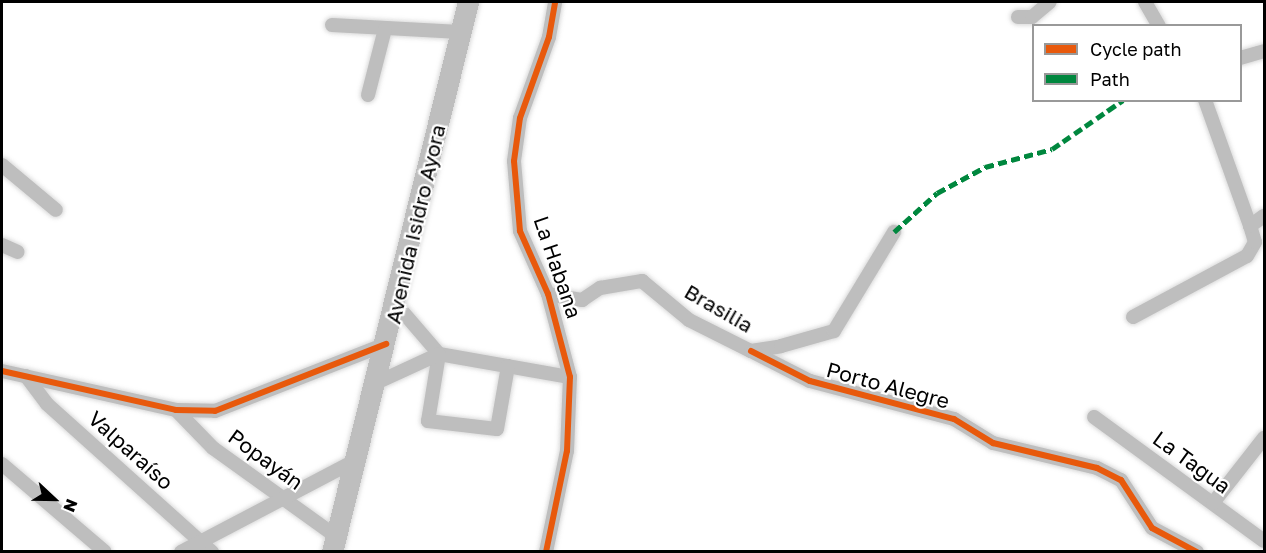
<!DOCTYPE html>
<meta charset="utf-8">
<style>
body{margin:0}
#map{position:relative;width:1266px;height:553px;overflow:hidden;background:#fff;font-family:"Golos Text",sans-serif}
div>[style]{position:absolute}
.roads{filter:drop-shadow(0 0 2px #dbdbdb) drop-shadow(0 0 2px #dbdbdb)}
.street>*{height:14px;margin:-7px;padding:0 7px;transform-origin:7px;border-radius:7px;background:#bebebe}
.primary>*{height:21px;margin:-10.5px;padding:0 10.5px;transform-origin:10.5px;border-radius:10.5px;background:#bebebe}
.quiet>*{height:4.5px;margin-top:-2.25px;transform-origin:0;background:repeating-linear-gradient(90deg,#00873e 0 9px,transparent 0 13.5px)}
.cycleway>*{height:6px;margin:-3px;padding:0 3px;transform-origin:3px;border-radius:3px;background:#e8590c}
span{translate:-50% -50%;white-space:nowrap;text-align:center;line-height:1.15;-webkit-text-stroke:4.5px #fff;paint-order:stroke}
.street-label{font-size:21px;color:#000}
.frame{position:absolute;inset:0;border:3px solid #000;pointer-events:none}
.legend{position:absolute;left:1032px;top:24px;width:210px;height:78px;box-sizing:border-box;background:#fff;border:2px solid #999;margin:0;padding:8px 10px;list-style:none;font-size:18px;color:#000}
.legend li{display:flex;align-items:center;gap:12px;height:30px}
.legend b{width:30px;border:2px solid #999}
.north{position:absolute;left:24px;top:469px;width:60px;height:60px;-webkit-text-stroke:4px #fff;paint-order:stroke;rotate:112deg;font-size:16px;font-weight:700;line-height:24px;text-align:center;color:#000}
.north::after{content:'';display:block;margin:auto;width:21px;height:27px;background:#000;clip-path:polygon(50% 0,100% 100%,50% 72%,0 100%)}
</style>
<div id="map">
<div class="roads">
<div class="street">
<div style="left:1145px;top:2px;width:28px;rotate:60deg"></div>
<div style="left:1018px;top:17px;width:14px"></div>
<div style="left:1032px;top:17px;width:23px;rotate:-40deg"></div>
<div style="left:332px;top:25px;width:128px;rotate:3.1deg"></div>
<div style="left:1240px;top:58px;width:25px;rotate:-16deg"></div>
<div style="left:368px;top:95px;width:68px;rotate:-75.6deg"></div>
<div style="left:1205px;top:100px;width:134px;rotate:70.3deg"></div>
<div style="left:2px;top:165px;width:70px;rotate:39.8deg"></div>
<div style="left:2px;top:245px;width:17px;rotate:24deg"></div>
<div style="left:548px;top:294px;width:35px;rotate:10deg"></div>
<div style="left:582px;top:300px;width:22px;rotate:-34deg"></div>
<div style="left:600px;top:288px;width:43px;rotate:-9.5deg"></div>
<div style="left:642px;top:281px;width:61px;rotate:39.7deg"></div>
<div style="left:689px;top:320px;width:69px;rotate:26.6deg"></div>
<div style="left:751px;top:351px;width:30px;rotate:-9deg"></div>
<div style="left:781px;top:346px;width:55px;rotate:-15.8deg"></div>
<div style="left:834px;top:331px;width:116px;rotate:-58.8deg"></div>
<div style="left:396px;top:304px;width:66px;rotate:49.3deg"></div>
<div style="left:439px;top:354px;width:133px;rotate:10deg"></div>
<div style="left:1133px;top:317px;width:129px;rotate:-28.2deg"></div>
<div style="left:1247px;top:256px;width:16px;rotate:-60deg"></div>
<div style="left:1255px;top:242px;width:17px;rotate:-107deg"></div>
<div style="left:1250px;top:226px;width:17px;rotate:-36deg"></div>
<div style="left:751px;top:351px;width:66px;rotate:27deg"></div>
<div style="left:810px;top:381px;width:149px;rotate:14.8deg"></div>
<div style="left:954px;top:419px;width:46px;rotate:31.6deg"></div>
<div style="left:993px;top:443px;width:107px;rotate:13.5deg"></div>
<div style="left:1097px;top:468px;width:27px;rotate:27deg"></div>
<div style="left:1121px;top:480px;width:57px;rotate:57.1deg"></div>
<div style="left:1152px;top:528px;width:51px;rotate:28.1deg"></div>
<div style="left:439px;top:354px;width:68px;rotate:99.3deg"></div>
<div style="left:428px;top:421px;width:69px;rotate:6.6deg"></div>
<div style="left:497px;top:429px;width:64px;rotate:-80.1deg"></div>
<div style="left:2px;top:371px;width:178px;rotate:12.6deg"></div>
<div style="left:176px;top:410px;width:39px;rotate:1deg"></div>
<div style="left:215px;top:411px;width:184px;rotate:-21.4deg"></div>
<div style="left:26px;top:376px;width:35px;rotate:53deg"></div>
<div style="left:47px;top:404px;width:222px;rotate:41.9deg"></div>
<div style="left:376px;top:383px;width:69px;rotate:-24.7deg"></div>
<div style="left:176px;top:410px;width:53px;rotate:45.8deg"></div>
<div style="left:213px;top:448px;width:153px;rotate:35.7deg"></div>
<div style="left:1094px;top:417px;width:210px;rotate:36.1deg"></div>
<div style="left:2px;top:464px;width:135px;rotate:40.5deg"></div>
<div style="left:1213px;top:503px;width:83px;rotate:-51.9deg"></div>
<div style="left:181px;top:552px;width:198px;rotate:-27.7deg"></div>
<div style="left:546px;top:552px;width:103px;rotate:-78.3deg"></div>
<div style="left:567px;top:451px;width:74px;rotate:-87.7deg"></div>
<div style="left:570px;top:377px;width:86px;rotate:-104.8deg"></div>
<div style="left:548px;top:294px;width:69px;rotate:-114deg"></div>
<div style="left:520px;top:231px;width:70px;rotate:-94.9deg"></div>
<div style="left:514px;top:161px;width:43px;rotate:-82.1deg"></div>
<div style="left:520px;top:118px;width:86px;rotate:-70.3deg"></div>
<div style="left:549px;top:37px;width:36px;rotate:-80deg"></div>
</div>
<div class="primary">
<div style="left:332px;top:552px;width:567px;rotate:-76.11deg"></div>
</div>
</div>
<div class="quiet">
<div style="left:894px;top:232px;width:58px;rotate:-42.2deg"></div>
<div style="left:937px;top:193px;width:55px;rotate:-28.4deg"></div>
<div style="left:985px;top:167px;width:69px;rotate:-15deg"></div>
<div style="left:1052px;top:149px;width:86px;rotate:-34.6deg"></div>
</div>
<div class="cycleway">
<div style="left:751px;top:351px;width:66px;rotate:27deg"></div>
<div style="left:810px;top:381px;width:149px;rotate:14.8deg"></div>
<div style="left:954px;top:419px;width:46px;rotate:31.6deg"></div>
<div style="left:993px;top:443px;width:107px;rotate:13.5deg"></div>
<div style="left:1097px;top:468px;width:27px;rotate:27deg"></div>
<div style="left:1121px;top:480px;width:57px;rotate:57.1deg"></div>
<div style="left:1152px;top:528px;width:51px;rotate:28.1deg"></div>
<div style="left:2px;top:371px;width:178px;rotate:12.6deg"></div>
<div style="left:176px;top:410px;width:39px;rotate:1deg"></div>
<div style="left:215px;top:411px;width:184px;rotate:-21.4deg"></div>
<div style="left:546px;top:552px;width:103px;rotate:-78.3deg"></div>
<div style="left:567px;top:451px;width:74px;rotate:-87.7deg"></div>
<div style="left:570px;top:377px;width:86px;rotate:-104.8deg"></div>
<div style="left:548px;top:294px;width:69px;rotate:-114deg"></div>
<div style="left:520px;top:231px;width:70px;rotate:-94.9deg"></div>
<div style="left:514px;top:161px;width:43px;rotate:-82.1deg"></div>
<div style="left:520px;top:118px;width:86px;rotate:-70.3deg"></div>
<div style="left:549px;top:37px;width:36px;rotate:-80deg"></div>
</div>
<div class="street-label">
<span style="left:415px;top:224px;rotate:-77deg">Avenida Isidro Ayora</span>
<span style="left:558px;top:267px;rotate:71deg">La Habana</span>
<span style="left:719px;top:308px;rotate:30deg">Brasilia</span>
<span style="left:888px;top:385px;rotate:15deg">Porto Alegre</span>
<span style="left:131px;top:450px;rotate:42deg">Valparaíso</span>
<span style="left:266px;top:459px;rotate:36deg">Popayán</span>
<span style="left:1192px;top:462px;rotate:36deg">La Tagua</span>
</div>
<div class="frame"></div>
<ul class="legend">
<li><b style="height:8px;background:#e8590c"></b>Cycle path</li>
<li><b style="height:8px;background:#00873e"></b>Path</li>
</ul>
<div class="north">N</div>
</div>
